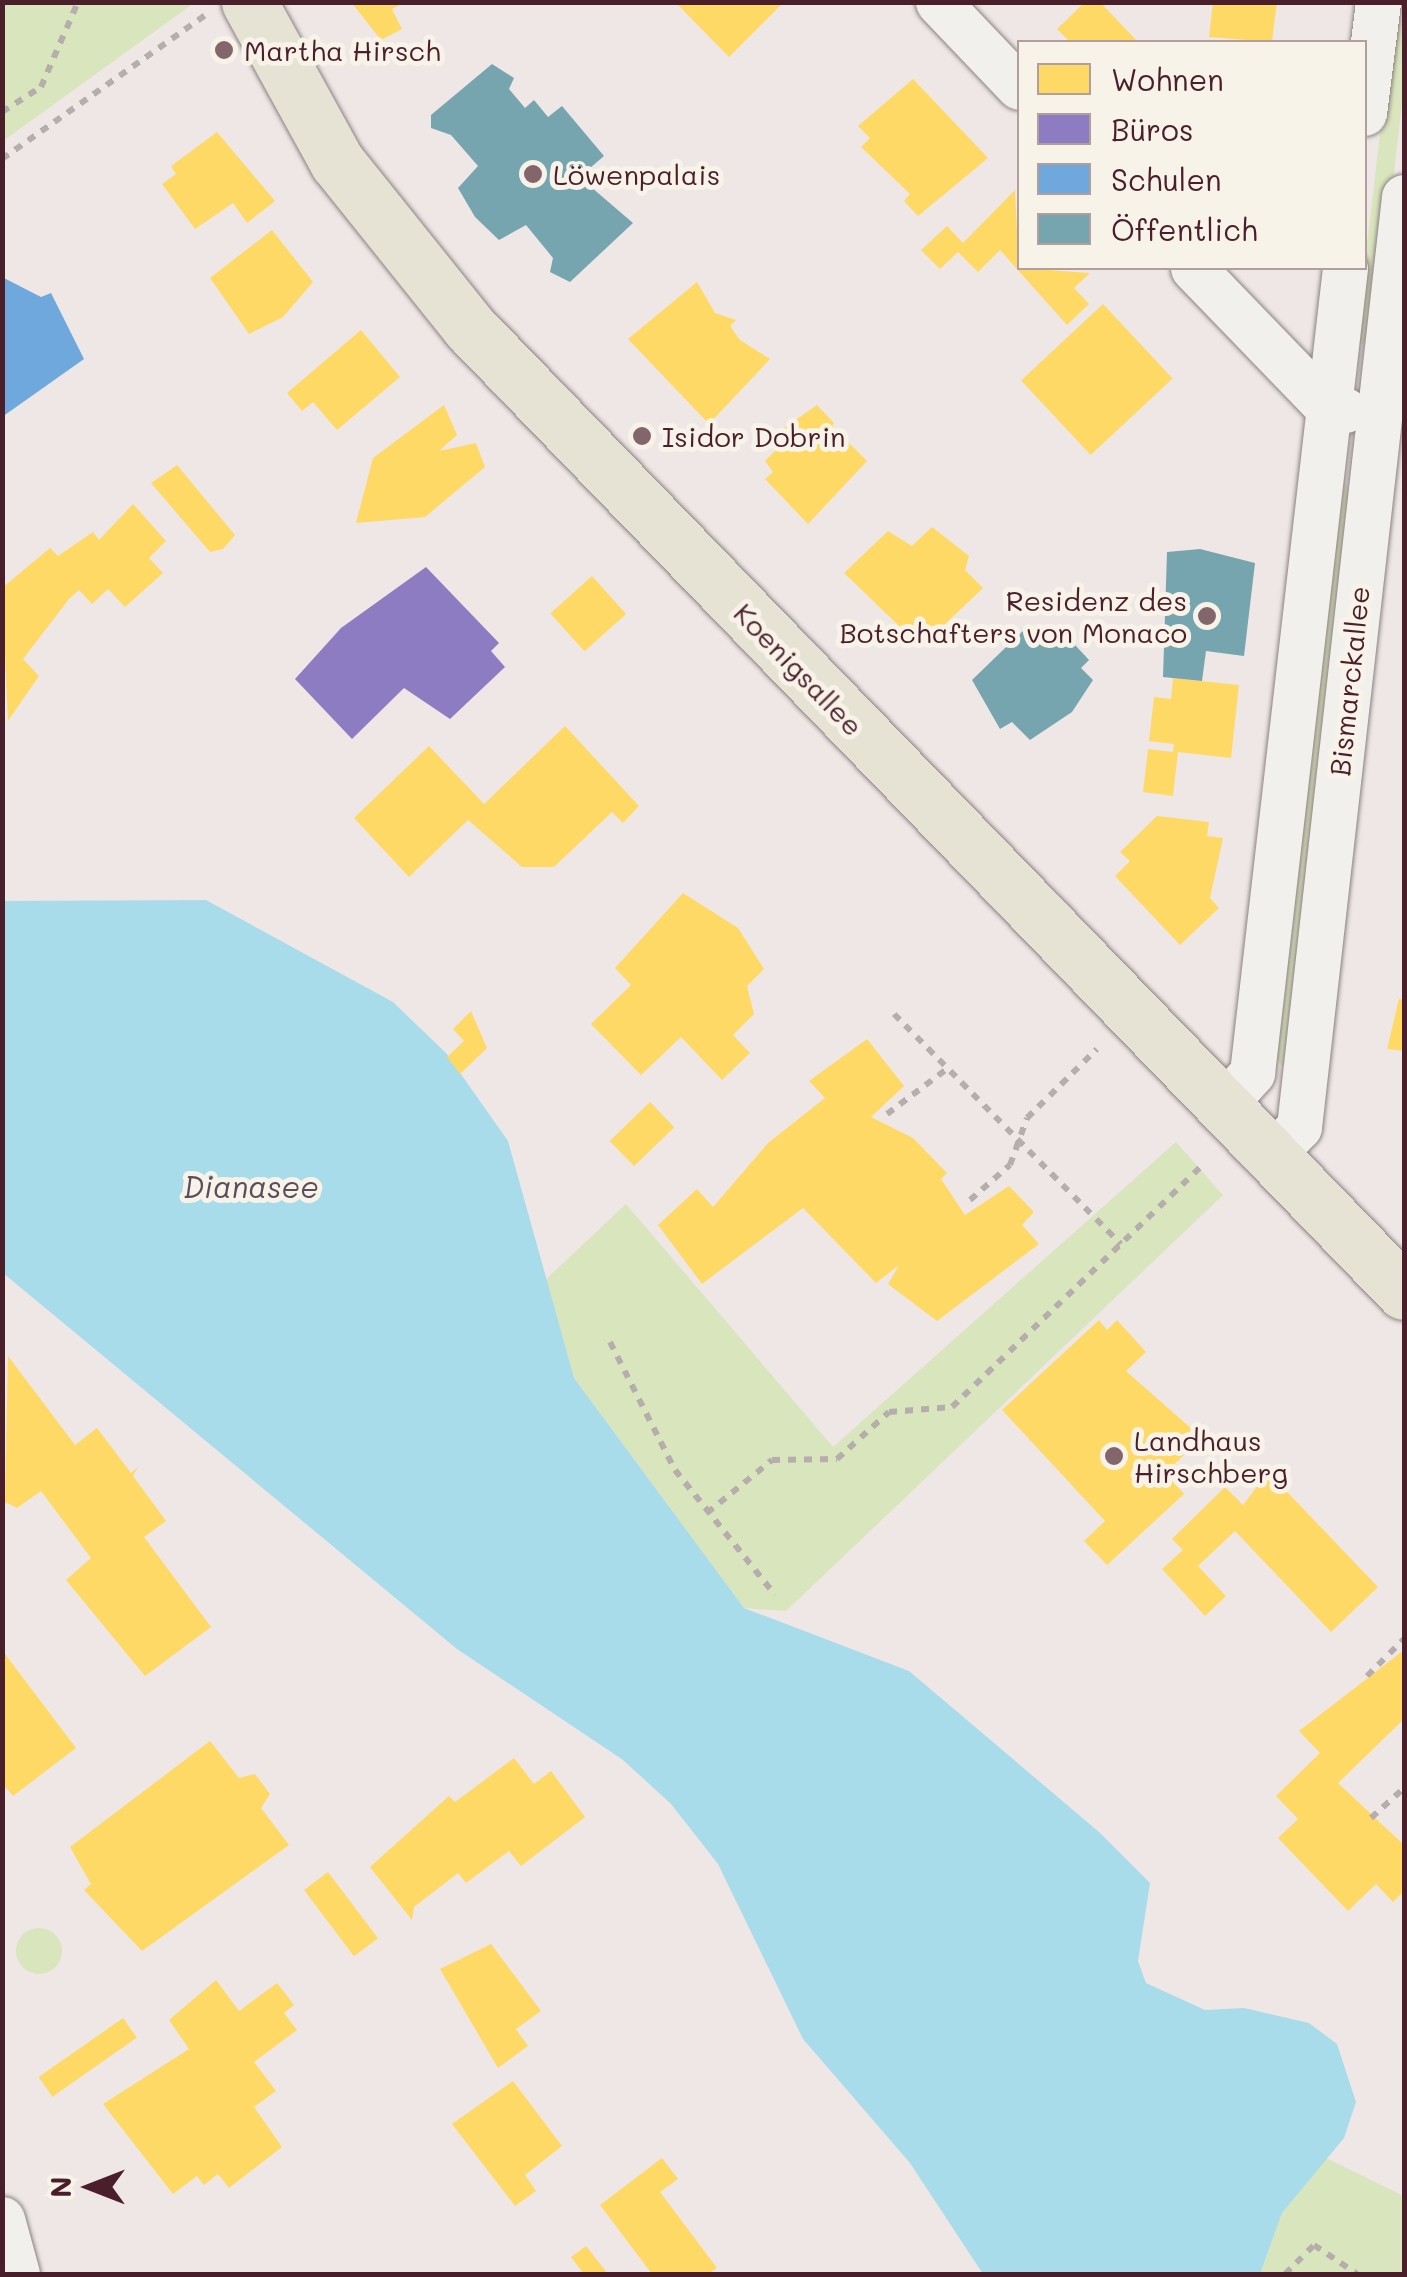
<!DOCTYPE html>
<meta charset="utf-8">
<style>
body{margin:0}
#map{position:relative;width:1407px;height:2277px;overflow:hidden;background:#eee7e6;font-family:Mali,sans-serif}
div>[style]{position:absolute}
.green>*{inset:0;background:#d9e5bc}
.round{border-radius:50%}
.water>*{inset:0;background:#a9dceb}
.homes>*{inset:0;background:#ffd966;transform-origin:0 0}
.offices>*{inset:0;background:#8e7cc3}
.schools>*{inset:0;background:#6fa8dc}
.public>*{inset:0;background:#76a5af}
.path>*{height:6px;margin-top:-3px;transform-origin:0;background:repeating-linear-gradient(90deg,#b5aead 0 8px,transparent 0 16px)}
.roads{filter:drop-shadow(0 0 2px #8c8182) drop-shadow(0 0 2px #8c8182)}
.minor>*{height:45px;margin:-22.5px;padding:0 22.5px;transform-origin:22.5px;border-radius:22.5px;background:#f1f0ec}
.major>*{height:55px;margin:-27.5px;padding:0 27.5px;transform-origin:27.5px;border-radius:27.5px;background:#e6e2d4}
.dots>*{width:28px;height:28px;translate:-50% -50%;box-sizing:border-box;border:5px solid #f7f3e8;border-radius:50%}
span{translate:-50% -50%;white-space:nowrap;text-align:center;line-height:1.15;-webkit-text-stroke:10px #f7f3e8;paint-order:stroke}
.poi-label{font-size:28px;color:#4a1f2b}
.left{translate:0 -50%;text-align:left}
.right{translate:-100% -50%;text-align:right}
.street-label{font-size:28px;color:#4a1f2b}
.water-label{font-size:30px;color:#5a4d5c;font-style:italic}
.frame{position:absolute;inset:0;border:5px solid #4a1f2b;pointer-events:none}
.legend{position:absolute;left:1017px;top:40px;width:350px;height:230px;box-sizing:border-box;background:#f7f3e8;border:2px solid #b29e9c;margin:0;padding:12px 18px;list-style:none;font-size:30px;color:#4a1f2b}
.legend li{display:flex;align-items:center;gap:20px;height:50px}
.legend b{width:50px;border:2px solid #b29e9c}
.north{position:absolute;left:40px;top:2137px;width:100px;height:100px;-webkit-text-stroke:8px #f7f3e8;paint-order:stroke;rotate:270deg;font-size:28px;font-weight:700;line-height:40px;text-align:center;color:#4a1f2b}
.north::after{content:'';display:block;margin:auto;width:35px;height:45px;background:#4a1f2b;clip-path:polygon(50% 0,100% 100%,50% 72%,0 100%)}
</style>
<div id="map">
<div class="green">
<div style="clip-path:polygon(194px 2px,194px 3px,3px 141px,3px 3px)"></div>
<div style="clip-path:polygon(1394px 18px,1404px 19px,1404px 86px,1374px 345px,1355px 344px)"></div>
<div style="clip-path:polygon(1344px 479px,1352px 506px,1289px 1071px,1272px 1057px)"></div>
<div style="clip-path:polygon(1176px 1142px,1223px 1195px,786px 1611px,744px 1608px,574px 1378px,542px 1283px,626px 1204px,833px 1447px)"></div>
<div class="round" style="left:16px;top:1928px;width:46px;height:46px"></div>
<div style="clip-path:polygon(1326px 2158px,1404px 2196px,1404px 2274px,1260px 2274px,1282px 2213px)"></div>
</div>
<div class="water">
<div style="clip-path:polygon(206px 900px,393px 1002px,446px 1053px,508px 1141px,574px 1378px,744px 1608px,909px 1671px,1099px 1832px,1150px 1883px,1138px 1961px,1146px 1983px,1205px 2010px,1244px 2008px,1309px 2023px,1337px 2044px,1356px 2102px,1344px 2138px,1282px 2213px,1260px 2274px,983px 2274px,910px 2163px,803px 2039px,718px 1864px,671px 1804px,623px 1760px,457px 1649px,3px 1273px,2px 901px)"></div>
</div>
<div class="homes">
<div style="clip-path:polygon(351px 2px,405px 2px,392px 9px,402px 29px,381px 40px)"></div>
<div style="clip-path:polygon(675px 2px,784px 2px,729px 57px)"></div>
<div style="clip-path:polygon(1085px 2px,1100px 2px,1138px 42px,1070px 42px,1057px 29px)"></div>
<div style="clip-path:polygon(1213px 2px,1277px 2px,1272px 42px,1209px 37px)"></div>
<div style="clip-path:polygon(913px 79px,988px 158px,918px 216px,904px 201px,910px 194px,861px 147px,870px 138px,858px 126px)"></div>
<div style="clip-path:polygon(217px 132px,275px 201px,247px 223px,233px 203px,195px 229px,162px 184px,176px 174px,171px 166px)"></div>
<div style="clip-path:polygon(1015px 190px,1019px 268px,1090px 273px,1074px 288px,1089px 304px,1067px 325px,1000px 250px,978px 272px,958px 252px,940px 269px,921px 250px,947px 226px,963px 243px)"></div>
<div style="clip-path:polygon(272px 230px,313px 282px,283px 317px,249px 334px,210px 278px)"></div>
<div style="clip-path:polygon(697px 282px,715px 313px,736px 320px,730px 326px,740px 340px,770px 359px,709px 424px,628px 339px)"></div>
<div style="left:1103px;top:304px;width:102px;height:112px;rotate:47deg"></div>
<div style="clip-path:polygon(361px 330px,400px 377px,337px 430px,313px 402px,302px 411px,287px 393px)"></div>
<div style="clip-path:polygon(444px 405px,457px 435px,439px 451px,476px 443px,485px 467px,425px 517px,356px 523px,373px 458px)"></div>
<div style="clip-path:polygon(817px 405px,834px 423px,828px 437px,837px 446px,845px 439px,867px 461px,808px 524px,765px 479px,773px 472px,765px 461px,791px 435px,784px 428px)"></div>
<div style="clip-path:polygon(177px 465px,235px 535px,223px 549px,210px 552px,151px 483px)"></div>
<div style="clip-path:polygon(133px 504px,166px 541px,149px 558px,163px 573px,125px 607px,108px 589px,92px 604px,79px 590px,69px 599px,23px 659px,39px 676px,8px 721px,2px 588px,50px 548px,58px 556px,93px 532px,99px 540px)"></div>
<div style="clip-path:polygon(932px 527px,969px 556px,965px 570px,983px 588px,921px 647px,844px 573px,888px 531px,912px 546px)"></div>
<div style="left:592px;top:576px;width:51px;height:56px;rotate:48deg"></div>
<div style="clip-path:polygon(1173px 678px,1239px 685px,1231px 758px,1178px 752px,1173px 796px,1143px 792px,1148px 749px,1173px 752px,1174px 744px,1149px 741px,1154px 697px,1171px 699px)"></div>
<div style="clip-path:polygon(565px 726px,639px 806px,623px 823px,612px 812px,554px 867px,522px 867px,468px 820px,409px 877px,354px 818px,429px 746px,484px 804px)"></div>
<div style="clip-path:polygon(1157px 816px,1209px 822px,1207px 836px,1223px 838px,1210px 898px,1219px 908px,1180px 945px,1115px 876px,1130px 861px,1120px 852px)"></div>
<div style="clip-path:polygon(683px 893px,738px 928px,764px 969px,747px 986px,754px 1014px,733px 1035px,750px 1053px,722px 1080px,681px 1037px,641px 1075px,591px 1024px,631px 985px,615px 968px)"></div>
<div style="clip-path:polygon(1399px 999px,1404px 1000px,1404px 1051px,1387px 1049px)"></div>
<div style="clip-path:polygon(471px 1011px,487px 1048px,460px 1074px,447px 1057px,464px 1041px,453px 1029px)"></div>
<div style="clip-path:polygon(867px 1039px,904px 1086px,871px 1117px,913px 1138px,947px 1173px,941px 1179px,965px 1215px,1009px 1186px,1034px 1212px,1022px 1225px,1039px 1244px,937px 1321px,888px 1284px,899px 1265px,876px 1283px,803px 1208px,702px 1284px,658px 1225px,697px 1189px,713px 1207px,768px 1143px,825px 1098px,809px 1081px)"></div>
<div style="left:650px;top:1102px;width:35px;height:56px;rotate:46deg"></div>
<div style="clip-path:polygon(1099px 1320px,1107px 1330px,1117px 1320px,1146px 1352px,1126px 1371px,1202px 1438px,1165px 1473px,1184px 1494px,1107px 1565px,1084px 1541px,1105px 1521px,1002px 1410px)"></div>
<div style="clip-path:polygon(8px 1356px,75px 1445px,97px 1428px,131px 1473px,138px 1467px,133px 1476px,166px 1521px,144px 1537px,211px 1627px,145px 1676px,66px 1580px,91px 1558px,41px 1491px,17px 1508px,5px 1502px)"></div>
<div style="clip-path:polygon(1268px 1472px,1378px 1587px,1331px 1632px,1235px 1531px,1198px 1566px,1226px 1596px,1205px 1616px,1162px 1569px,1183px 1550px,1172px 1539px,1225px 1487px,1243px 1505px)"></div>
<div style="clip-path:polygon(2px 1650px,76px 1748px,13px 1796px,2px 1783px)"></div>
<div style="clip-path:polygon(1404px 1650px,1404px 1719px,1338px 1783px,1404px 1845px,1404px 1891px,1393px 1902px,1376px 1884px,1348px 1911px,1278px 1838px,1298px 1819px,1276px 1796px,1320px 1753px,1299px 1731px)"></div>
<div style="clip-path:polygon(210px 1741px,239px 1778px,255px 1774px,270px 1794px,261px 1808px,289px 1845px,142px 1951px,84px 1890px,91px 1884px,70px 1847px)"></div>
<div style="clip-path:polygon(514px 1758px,534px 1784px,551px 1771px,585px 1817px,521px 1866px,509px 1851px,466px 1883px,458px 1873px,414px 1907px,412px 1920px,370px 1867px,449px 1796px,455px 1802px)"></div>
<div style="left:328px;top:1872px;width:83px;height:30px;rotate:53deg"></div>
<div style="clip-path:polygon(491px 1944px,541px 2011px,516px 2029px,528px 2046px,498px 2068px,440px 1969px)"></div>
<div style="clip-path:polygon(216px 1980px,239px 2011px,277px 1983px,294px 2005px,284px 2013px,297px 2030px,254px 2062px,276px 2091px,254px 2107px,282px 2147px,229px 2188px,218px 2174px,204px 2185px,197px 2176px,173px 2194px,103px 2104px,189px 2049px,169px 2020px)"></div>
<div style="left:123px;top:2018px;width:24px;height:103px;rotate:55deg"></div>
<div style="clip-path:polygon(513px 2081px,562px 2146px,525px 2175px,536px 2191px,515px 2206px,452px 2124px)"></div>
<div style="clip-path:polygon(662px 2158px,678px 2179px,660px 2192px,717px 2268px,708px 2274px,652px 2274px,600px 2205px)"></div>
<div style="clip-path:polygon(586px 2246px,608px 2274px,584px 2274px,571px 2257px)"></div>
</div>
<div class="offices">
<div style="clip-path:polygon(426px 567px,499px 643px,491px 651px,505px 667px,450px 719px,404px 688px,352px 739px,295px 679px,341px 628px)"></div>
</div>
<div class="schools">
<div style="clip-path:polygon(2px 277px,41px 297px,51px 293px,84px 359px,2px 417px)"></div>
</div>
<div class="public">
<div style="clip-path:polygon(492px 64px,514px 78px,509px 89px,525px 108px,534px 100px,548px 117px,562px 106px,604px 156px,590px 168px,599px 179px,591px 187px,633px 223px,570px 282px,550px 272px,553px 258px,526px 225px,499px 240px,475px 217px,458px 188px,478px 166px,451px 135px,431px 128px,431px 115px)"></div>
<div style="clip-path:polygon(1200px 549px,1255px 563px,1244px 656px,1206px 651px,1202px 681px,1163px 677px,1167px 552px)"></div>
<div style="clip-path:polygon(1030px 624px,1047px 647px,1063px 632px,1089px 660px,1081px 668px,1093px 680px,1072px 712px,1030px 740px,1012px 722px,1000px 729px,972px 680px)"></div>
</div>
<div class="path">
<div style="left:2px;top:112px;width:46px;rotate:-32.7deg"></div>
<div style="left:41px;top:87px;width:93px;rotate:-66.5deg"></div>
<div style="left:2px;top:159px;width:251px;rotate:-35.3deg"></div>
<div style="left:894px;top:1014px;width:323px;rotate:45.4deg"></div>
<div style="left:887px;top:1114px;width:75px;rotate:-36.9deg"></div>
<div style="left:970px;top:1200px;width:53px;rotate:-41.2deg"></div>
<div style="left:1010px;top:1165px;width:50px;rotate:-70.1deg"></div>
<div style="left:1027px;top:1118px;width:98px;rotate:-44.6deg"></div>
<div style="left:610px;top:1342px;width:144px;rotate:63.1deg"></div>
<div style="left:675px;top:1470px;width:160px;rotate:51.3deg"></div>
<div style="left:707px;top:1513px;width:84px;rotate:-39.2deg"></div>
<div style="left:772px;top:1460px;width:65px;rotate:-0.9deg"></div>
<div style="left:837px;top:1459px;width:70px;rotate:-42.1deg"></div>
<div style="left:889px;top:1412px;width:63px;rotate:-4.5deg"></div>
<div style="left:952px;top:1407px;width:351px;rotate:-44deg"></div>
<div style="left:1367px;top:1676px;width:52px;rotate:-45deg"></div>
<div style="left:1371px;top:1818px;width:45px;rotate:-42.3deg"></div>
<div style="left:1285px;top:2274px;width:41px;rotate:-45deg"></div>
<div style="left:1314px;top:2245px;width:52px;rotate:34deg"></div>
</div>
<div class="roads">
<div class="minor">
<div style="left:938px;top:2px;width:117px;rotate:46.4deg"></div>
<div style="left:1364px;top:113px;width:112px;rotate:-82.8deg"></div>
<div style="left:1193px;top:268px;width:194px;rotate:46deg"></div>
<div style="left:1328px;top:408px;width:17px;rotate:7deg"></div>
<div style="left:1224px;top:1104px;width:42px;rotate:-47.9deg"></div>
<div style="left:1252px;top:1073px;width:810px;rotate:-83.41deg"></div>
<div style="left:1272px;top:1154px;width:38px;rotate:-45deg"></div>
<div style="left:1299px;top:1127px;width:936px;rotate:-83.56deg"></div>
<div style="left:2px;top:2219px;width:57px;rotate:74.7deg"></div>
</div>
<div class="major">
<div style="left:249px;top:2px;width:183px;rotate:61.2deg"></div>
<div style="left:337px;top:162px;width:213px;rotate:51.3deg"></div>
<div style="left:470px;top:328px;width:1342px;rotate:45.91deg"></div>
</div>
</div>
<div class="dots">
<div style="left:224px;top:50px;background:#83656c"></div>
<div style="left:533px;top:174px;background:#83656c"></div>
<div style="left:642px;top:436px;background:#83656c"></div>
<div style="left:1207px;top:616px;background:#83656c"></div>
<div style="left:1114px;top:1456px;background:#83656c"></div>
</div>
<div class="poi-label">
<span class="left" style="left:244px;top:50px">Martha Hirsch</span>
<span class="left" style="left:553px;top:174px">Löwenpalais</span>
<span class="left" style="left:662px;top:436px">Isidor Dobrin</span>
<span class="right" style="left:1187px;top:616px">Residenz des<br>Botschafters von Monaco</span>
<span class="left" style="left:1134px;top:1456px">Landhaus<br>Hirschberg</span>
</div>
<div class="street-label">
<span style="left:799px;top:669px;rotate:46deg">Koenigsallee</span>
<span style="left:1349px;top:681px;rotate:-84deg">Bismarckallee</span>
</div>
<div class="water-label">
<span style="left:251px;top:1186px">Dianasee</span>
</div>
<div class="frame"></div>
<ul class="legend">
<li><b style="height:28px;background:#ffd966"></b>Wohnen</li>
<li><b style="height:28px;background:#8e7cc3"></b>Büros</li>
<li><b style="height:28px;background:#6fa8dc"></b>Schulen</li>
<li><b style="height:28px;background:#76a5af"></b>Öffentlich</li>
</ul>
<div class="north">N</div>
</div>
